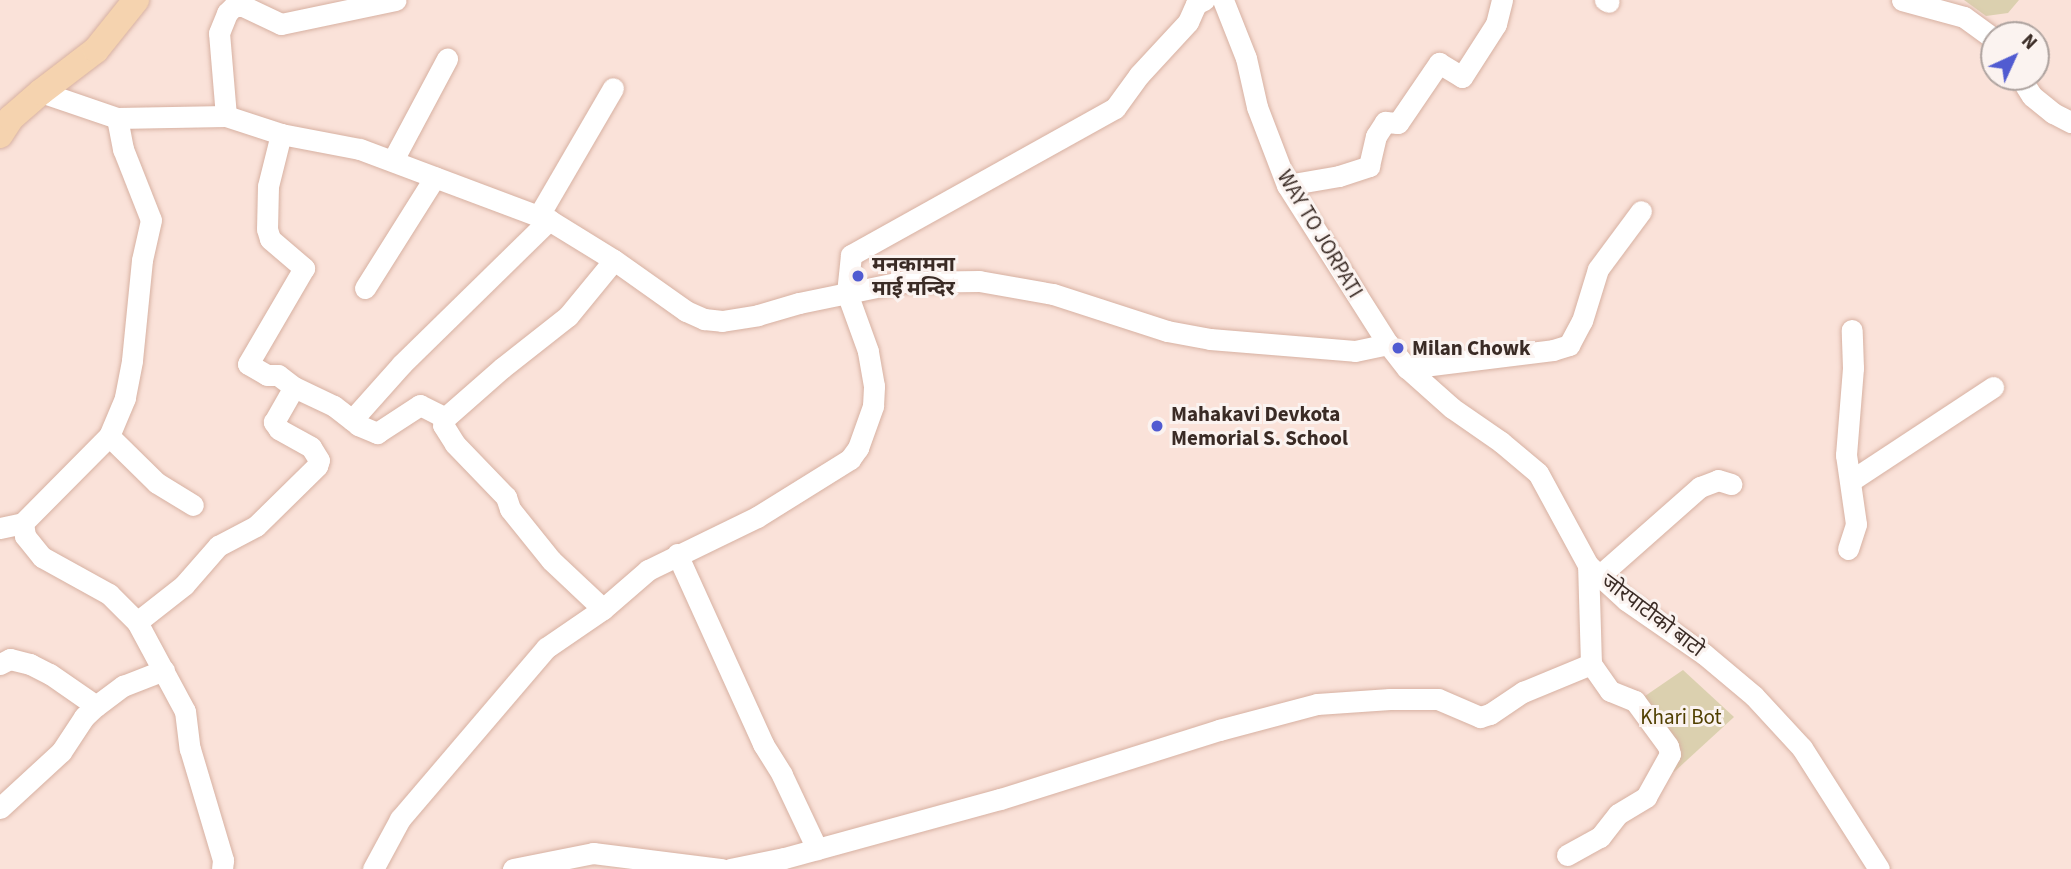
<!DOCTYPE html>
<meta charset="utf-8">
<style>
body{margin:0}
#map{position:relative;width:2071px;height:869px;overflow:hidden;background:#fae2d9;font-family:"Source Sans 3","Noto Sans Devanagari",sans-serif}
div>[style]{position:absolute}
.green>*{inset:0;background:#dbd0af}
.roads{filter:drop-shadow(0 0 2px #d7b1a2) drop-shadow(0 0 2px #d7b1a2)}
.minor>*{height:21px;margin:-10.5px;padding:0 10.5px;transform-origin:10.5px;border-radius:10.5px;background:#fff}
.major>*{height:26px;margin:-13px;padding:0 13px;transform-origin:13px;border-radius:13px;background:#f5d3af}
.dots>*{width:19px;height:19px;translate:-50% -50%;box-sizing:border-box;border:4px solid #fbf3f0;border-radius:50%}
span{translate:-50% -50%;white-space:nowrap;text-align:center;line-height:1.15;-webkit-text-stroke:6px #fbf3f0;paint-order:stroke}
.street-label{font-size:21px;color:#3a2b25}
.poi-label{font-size:21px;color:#3a2b25;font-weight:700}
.left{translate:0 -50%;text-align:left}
.park-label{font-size:21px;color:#503f00}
.north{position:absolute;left:1980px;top:21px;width:70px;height:70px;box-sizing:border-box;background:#fbf3f0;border:2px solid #aea39f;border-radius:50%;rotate:45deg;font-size:19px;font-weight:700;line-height:28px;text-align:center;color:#3a2b25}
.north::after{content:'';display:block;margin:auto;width:24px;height:32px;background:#515bd1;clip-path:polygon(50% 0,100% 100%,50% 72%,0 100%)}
</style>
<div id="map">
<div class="green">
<div style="clip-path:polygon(1964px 0,2019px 0,2008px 13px,1986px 16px)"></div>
<div style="clip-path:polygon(1683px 670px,1734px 717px,1674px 772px,1629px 707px)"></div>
</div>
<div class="roads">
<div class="minor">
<div style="left:1223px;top:0;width:62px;rotate:68.4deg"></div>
<div style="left:1246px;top:58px;width:50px;rotate:77.3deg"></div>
<div style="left:1257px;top:107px;width:84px;rotate:69deg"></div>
<div style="left:1287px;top:185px;width:188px;rotate:57.6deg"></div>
<div style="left:1388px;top:344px;width:31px;rotate:52deg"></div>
<div style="left:1407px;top:368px;width:60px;rotate:41.6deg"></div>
<div style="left:1452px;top:408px;width:60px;rotate:34.8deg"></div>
<div style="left:1501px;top:442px;width:48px;rotate:40deg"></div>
<div style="left:1538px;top:473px;width:105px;rotate:61.5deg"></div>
<div style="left:1588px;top:565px;width:52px;rotate:42.6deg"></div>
<div style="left:1626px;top:600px;width:95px;rotate:34.7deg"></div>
<div style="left:1704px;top:654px;width:65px;rotate:40deg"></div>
<div style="left:1754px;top:696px;width:71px;rotate:47.3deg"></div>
<div style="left:1802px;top:748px;width:143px;rotate:57.5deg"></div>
<div style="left:1605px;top:0;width:4px;rotate:27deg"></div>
<div style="left:1902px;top:0;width:64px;rotate:15.3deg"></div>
<div style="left:1964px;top:17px;width:37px;rotate:36deg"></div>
<div style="left:2020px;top:77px;width:22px;rotate:58deg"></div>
<div style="left:2032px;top:96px;width:27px;rotate:39deg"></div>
<div style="left:2053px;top:113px;width:20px;rotate:27deg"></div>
<div style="left:41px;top:92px;width:80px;rotate:18.9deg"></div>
<div style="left:117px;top:118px;width:109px;rotate:-1.1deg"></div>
<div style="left:226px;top:116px;width:58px;rotate:18.1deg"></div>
<div style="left:281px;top:134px;width:80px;rotate:10.8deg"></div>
<div style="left:360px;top:149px;width:202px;rotate:20.6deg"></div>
<div style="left:549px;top:220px;width:76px;rotate:31.6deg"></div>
<div style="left:614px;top:260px;width:88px;rotate:35.3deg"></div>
<div style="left:686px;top:311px;width:20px;rotate:24deg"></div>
<div style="left:704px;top:319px;width:18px;rotate:6deg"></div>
<div style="left:722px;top:321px;width:36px;rotate:-9deg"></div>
<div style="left:758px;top:315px;width:43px;rotate:-16.3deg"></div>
<div style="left:799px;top:303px;width:104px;rotate:-11.6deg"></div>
<div style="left:901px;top:282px;width:78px;rotate:-0.7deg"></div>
<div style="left:979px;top:281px;width:75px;rotate:10deg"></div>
<div style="left:1053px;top:294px;width:120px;rotate:18deg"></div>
<div style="left:1167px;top:331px;width:44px;rotate:10.5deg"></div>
<div style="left:1210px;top:339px;width:145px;rotate:4.7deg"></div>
<div style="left:1355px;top:351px;width:34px;rotate:-12deg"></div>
<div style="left:226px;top:116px;width:83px;rotate:-94.8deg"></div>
<div style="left:219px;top:33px;width:22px;rotate:-68deg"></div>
<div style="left:227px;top:13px;width:10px;rotate:-45deg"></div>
<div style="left:234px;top:6px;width:9px"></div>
<div style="left:243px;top:6px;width:42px;rotate:25.3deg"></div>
<div style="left:281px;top:24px;width:117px;rotate:-11.8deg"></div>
<div style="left:117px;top:118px;width:32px;rotate:79deg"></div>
<div style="left:123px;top:149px;width:76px;rotate:68.5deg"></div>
<div style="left:151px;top:220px;width:41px;rotate:102.7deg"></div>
<div style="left:142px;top:260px;width:101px;rotate:95.7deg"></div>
<div style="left:132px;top:361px;width:38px;rotate:101deg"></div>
<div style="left:125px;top:398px;width:41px;rotate:112.8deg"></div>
<div style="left:109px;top:436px;width:122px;rotate:134.7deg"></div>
<div style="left:23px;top:523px;width:13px;rotate:81deg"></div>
<div style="left:25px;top:536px;width:27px;rotate:51deg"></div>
<div style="left:42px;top:557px;width:77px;rotate:28.9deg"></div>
<div style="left:109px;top:594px;width:40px;rotate:45deg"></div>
<div style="left:137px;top:622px;width:101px;rotate:61.7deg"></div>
<div style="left:185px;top:711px;width:38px;rotate:83deg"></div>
<div style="left:190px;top:749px;width:116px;rotate:73.4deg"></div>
<div style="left:223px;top:860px;width:9px;rotate:96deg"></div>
<div style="left:281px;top:134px;width:54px;rotate:104deg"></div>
<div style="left:268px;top:186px;width:43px;rotate:91.3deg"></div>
<div style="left:267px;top:229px;width:10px;rotate:73deg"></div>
<div style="left:270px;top:239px;width:45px;rotate:40.5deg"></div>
<div style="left:304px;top:268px;width:111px;rotate:120.3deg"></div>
<div style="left:248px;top:364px;width:22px;rotate:30deg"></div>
<div style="left:267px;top:375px;width:11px"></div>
<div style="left:278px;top:375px;width:20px;rotate:37deg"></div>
<div style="left:294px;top:387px;width:44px;rotate:25.4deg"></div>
<div style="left:334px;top:406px;width:31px;rotate:38deg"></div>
<div style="left:358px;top:425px;width:21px;rotate:23deg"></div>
<div style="left:377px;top:433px;width:51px;rotate:-33.1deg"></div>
<div style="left:420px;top:405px;width:28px;rotate:27deg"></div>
<div style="left:393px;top:160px;width:115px;rotate:-61.9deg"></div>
<div style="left:1287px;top:185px;width:53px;rotate:-9.8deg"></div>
<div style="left:1339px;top:176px;width:32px;rotate:-18deg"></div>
<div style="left:1369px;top:166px;width:31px;rotate:-77deg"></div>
<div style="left:1376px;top:136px;width:17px;rotate:-57deg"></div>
<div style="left:1385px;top:122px;width:13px;rotate:4deg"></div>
<div style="left:1398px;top:123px;width:73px;rotate:-55.7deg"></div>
<div style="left:1439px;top:63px;width:27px;rotate:31deg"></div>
<div style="left:1462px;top:77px;width:63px;rotate:-57.3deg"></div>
<div style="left:1496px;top:24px;width:25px;rotate:-76deg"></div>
<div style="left:538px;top:217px;width:149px;rotate:-59.8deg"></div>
<div style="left:365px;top:288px;width:131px;rotate:-57.8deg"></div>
<div style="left:1407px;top:368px;width:147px;rotate:-7deg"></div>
<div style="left:1553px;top:350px;width:17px;rotate:-17deg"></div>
<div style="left:1569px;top:345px;width:27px;rotate:-62deg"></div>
<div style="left:1582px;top:321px;width:54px;rotate:-72.9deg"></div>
<div style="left:1598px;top:269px;width:72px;rotate:-53.4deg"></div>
<div style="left:352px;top:420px;width:75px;rotate:-48.2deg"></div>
<div style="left:402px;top:364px;width:206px;rotate:-44.4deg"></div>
<div style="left:109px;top:436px;width:67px;rotate:44.4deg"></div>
<div style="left:157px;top:483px;width:42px;rotate:31.4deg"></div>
<div style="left:1852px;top:480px;width:169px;rotate:-33.4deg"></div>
<div style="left:0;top:528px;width:24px;rotate:-12deg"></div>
<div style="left:1848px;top:549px;width:26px;rotate:-72deg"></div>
<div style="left:1856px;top:524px;width:70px;rotate:-98.2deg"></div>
<div style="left:1846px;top:455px;width:87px;rotate:-85.4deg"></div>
<div style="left:1853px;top:368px;width:38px;rotate:-92deg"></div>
<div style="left:677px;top:554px;width:209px;rotate:65.6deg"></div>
<div style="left:763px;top:744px;width:36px;rotate:58deg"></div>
<div style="left:782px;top:775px;width:82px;rotate:64.7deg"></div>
<div style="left:1599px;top:576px;width:135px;rotate:-41.4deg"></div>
<div style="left:1700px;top:487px;width:19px;rotate:-21deg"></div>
<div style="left:1718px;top:480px;width:14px;rotate:17deg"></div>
<div style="left:603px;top:609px;width:71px;rotate:-136.7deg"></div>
<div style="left:551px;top:560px;width:65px;rotate:-128.8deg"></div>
<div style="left:510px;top:509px;width:13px;rotate:-108deg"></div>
<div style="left:506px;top:497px;width:74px;rotate:-133.9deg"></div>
<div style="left:455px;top:444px;width:22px;rotate:-122deg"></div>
<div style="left:443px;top:425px;width:7px;rotate:-74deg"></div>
<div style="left:445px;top:418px;width:76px;rotate:-41.3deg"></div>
<div style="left:502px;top:368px;width:84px;rotate:-38.2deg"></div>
<div style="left:568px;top:316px;width:72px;rotate:-50.6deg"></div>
<div style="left:137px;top:622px;width:60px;rotate:-38.2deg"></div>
<div style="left:184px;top:585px;width:52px;rotate:-48.9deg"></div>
<div style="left:218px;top:546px;width:43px;rotate:-27.8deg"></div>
<div style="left:256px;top:526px;width:86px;rotate:-44.5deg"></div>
<div style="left:317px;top:466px;width:6px;rotate:-72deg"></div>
<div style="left:319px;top:460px;width:15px;rotate:-122deg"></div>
<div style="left:311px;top:447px;width:37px;rotate:-151deg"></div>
<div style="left:279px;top:429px;width:9px;rotate:-126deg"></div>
<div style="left:274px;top:422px;width:40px;rotate:-60.3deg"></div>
<div style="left:0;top:664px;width:11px;rotate:-27deg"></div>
<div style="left:10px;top:659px;width:21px;rotate:14deg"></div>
<div style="left:30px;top:664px;width:22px;rotate:27deg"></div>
<div style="left:50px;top:674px;width:56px;rotate:34.8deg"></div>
<div style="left:0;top:808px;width:83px;rotate:-42.6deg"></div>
<div style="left:61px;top:752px;width:42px;rotate:-56.7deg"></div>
<div style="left:84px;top:717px;width:16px;rotate:-43deg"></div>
<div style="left:96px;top:706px;width:34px;rotate:-37deg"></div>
<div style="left:123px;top:686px;width:44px;rotate:-21.3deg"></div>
<div style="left:1567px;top:855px;width:38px;rotate:-29deg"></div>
<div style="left:1600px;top:837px;width:29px;rotate:-52deg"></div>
<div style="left:1618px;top:814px;width:33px;rotate:-31deg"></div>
<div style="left:1646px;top:797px;width:49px;rotate:-60.8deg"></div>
<div style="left:1670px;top:754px;width:8px;rotate:-104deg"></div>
<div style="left:1668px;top:746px;width:56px;rotate:-126.3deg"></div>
<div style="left:1635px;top:701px;width:27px;rotate:-158deg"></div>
<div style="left:1610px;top:691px;width:33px;rotate:-125deg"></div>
<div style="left:1591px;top:664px;width:99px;rotate:-91.7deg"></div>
<div style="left:373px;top:869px;width:57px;rotate:-61.6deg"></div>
<div style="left:400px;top:819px;width:225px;rotate:-49.5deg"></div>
<div style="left:546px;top:648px;width:69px;rotate:-34.4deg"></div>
<div style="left:603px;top:609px;width:60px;rotate:-40.9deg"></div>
<div style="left:648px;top:570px;width:121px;rotate:-25.9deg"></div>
<div style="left:757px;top:517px;width:110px;rotate:-31.9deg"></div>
<div style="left:850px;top:459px;width:14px;rotate:-54deg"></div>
<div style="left:858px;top:448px;width:45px;rotate:-70.3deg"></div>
<div style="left:873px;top:406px;width:20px;rotate:-87deg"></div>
<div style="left:874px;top:386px;width:36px;rotate:-100deg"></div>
<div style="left:868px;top:351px;width:62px;rotate:-109.9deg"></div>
<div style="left:847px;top:293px;width:38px;rotate:-84deg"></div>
<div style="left:851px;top:255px;width:302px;rotate:-29.1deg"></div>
<div style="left:1115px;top:108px;width:41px;rotate:-54deg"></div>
<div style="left:1139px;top:75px;width:72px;rotate:-47.2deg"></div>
<div style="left:1188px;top:22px;width:20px;rotate:-66deg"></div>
<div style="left:1196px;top:4px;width:9px;rotate:-27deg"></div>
<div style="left:513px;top:869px;width:82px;rotate:-11.3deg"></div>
<div style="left:593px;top:853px;width:130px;rotate:7.1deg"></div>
<div style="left:730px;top:869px;width:55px;rotate:-11.5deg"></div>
<div style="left:784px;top:858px;width:224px;rotate:-15.3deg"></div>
<div style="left:1000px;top:799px;width:230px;rotate:-17.5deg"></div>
<div style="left:1219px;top:730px;width:101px;rotate:-14.9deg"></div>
<div style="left:1317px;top:704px;width:73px;rotate:-3.9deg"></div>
<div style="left:1390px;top:699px;width:48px"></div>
<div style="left:1438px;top:699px;width:46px;rotate:23.2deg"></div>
<div style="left:1480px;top:717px;width:10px;rotate:-17deg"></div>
<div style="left:1490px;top:714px;width:40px;rotate:-34deg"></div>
<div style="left:1523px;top:692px;width:74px;rotate:-22.4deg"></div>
</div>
<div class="major">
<div style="left:0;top:135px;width:20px;rotate:-57deg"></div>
<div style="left:11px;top:118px;width:40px;rotate:-41deg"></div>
<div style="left:41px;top:92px;width:69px;rotate:-37.4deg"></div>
<div style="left:96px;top:50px;width:64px;rotate:-51.3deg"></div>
</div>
</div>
<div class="dots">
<div style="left:858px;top:276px;background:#515bd1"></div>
<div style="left:1398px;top:348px;background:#515bd1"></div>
<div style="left:1157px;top:426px;background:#515bd1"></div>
</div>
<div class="street-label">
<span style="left:1320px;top:234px;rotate:59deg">WAY TO JORPATI</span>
<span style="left:1653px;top:615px;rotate:37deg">जोरपाटीको बाटो</span>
</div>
<div class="poi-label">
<span class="left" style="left:872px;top:276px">मनकामना<br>माई मन्दिर</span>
<span class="left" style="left:1412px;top:348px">Milan Chowk</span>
<span class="left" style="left:1171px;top:426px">Mahakavi Devkota<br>Memorial S. School</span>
</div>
<div class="park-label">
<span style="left:1681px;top:717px">Khari Bot</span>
</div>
<div class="north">N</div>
</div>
